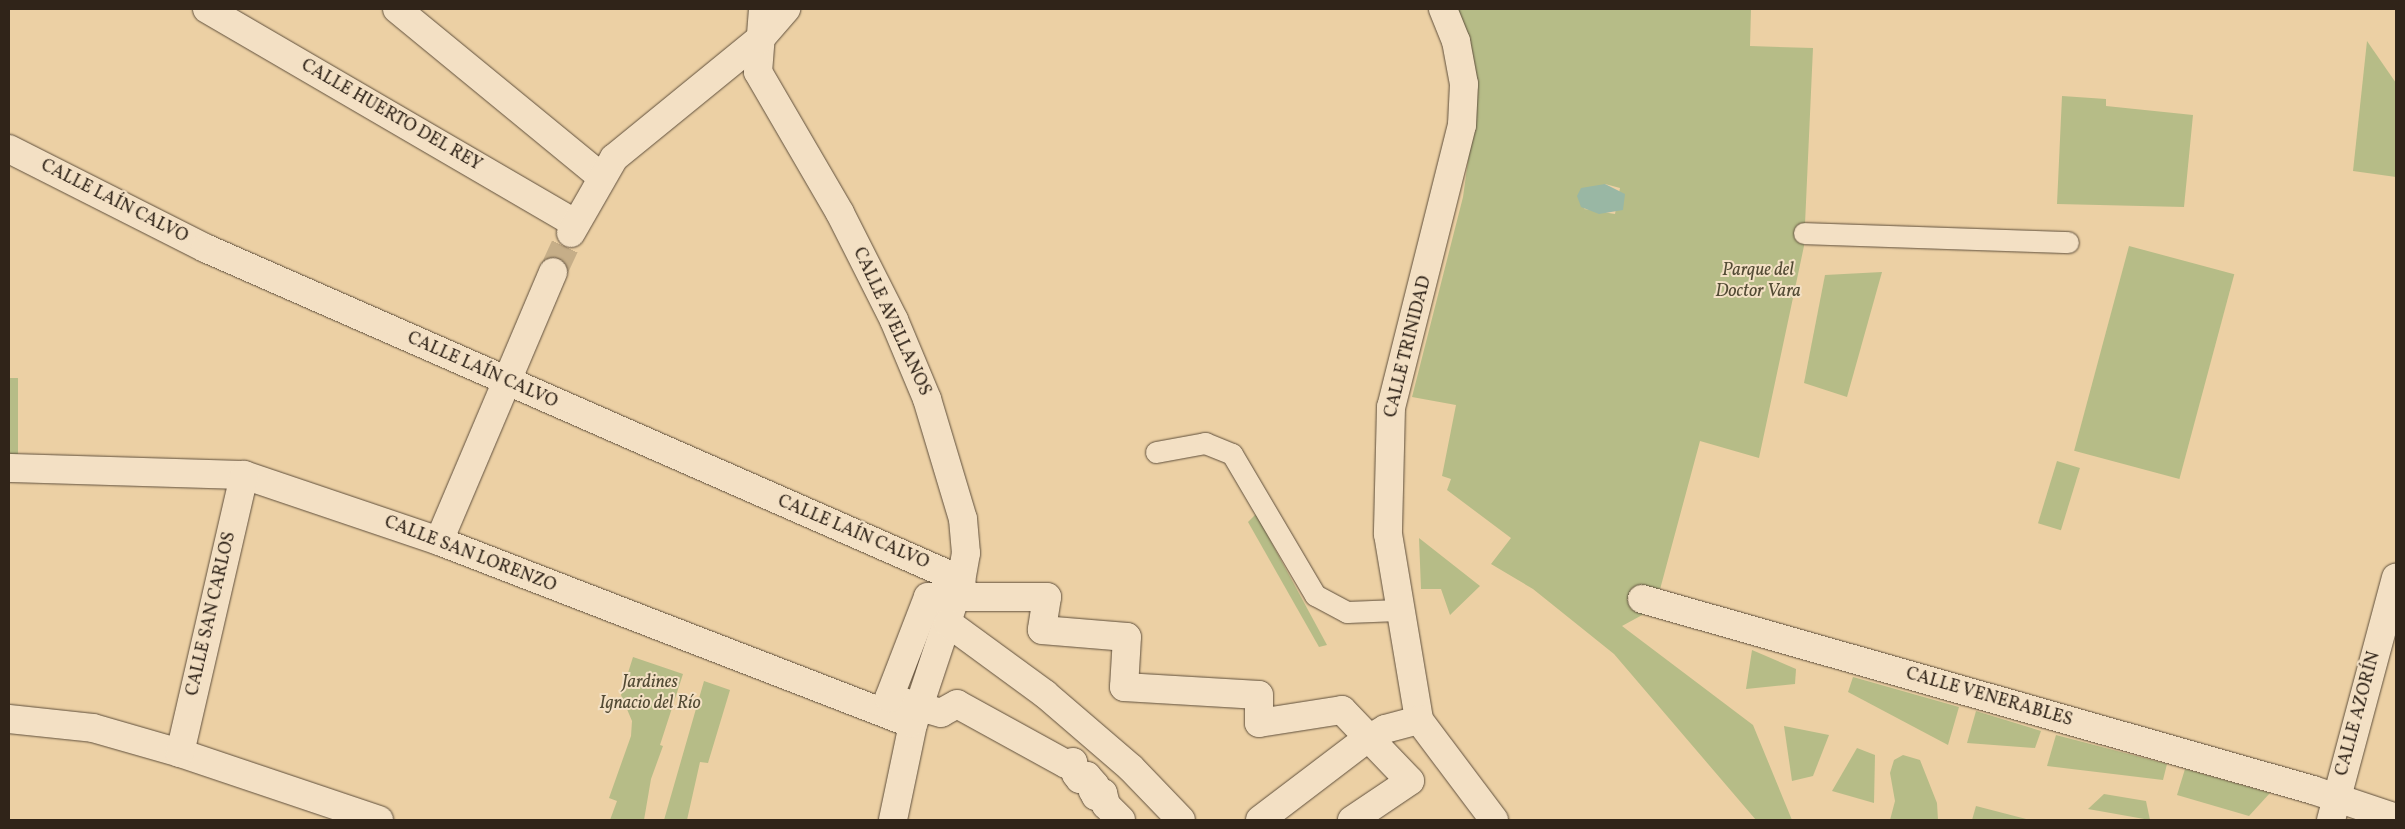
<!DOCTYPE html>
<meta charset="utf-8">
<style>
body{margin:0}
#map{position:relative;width:2405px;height:829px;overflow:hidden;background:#ecd0a4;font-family:Vollkorn,serif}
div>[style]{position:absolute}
.green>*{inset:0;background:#b6bc87;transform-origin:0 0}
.water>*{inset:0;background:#99b7a4}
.street-tunnel>*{height:28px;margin-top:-14px;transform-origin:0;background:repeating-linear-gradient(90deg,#c6ae88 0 28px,transparent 0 42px)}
.roads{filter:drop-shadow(0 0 1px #5f4f3c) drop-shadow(0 0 1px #5f4f3c)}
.lane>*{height:21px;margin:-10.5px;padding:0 10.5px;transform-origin:10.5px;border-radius:10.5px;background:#f3e0c4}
.street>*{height:28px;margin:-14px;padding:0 14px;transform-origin:14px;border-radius:14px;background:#f3e0c4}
span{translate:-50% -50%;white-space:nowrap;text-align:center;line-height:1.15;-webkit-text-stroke:4px #f3e0c4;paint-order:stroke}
.street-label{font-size:18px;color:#302419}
.park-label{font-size:18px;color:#524a34;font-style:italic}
.frame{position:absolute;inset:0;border:10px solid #302419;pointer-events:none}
</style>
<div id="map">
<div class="green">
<div style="clip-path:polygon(evenodd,1454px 9px,1751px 9px,1750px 46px,1813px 48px,1804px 246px,1759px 458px,1700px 441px,1655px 608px,1622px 626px,1753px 725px,1792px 820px,1756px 820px,1614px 654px,1533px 589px,1491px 564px,1511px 538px,1447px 490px,1451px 479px,1442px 476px,1456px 405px,1412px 397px,1463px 197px,1473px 125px,1454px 9px,1605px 184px,1620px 188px,1615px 214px,1584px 209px,1605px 184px)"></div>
<div style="clip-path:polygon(2367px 41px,2396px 83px,2396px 177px,2353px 171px)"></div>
<div style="clip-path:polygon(2062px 96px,2106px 99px,2106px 106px,2193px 115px,2184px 207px,2057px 204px)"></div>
<div style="left:2129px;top:246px;width:109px;height:212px;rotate:15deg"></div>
<div style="clip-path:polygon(1882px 272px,1847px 397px,1804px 383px,1825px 275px)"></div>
<div style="left:9px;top:378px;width:9px;height:79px"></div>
<div style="left:2057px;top:461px;width:24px;height:65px;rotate:17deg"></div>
<div style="clip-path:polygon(1256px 514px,1327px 645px,1319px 647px,1248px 522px)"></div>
<div style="clip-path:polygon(1419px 538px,1480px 586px,1450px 615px,1441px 589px,1421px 589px)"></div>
<div style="clip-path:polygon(1752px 650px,1796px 669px,1795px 684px,1746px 689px)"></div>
<div style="clip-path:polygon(633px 657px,683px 674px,660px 745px,663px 746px,651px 779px,644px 820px,610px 820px,617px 801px,609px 798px,631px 736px,632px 721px,621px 695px)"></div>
<div style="clip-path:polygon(1853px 677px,1959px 707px,1948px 745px,1848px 692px)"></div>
<div style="clip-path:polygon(704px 681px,730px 690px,708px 763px,700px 762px,687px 820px,664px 820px)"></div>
<div style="clip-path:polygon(1976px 711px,2041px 731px,2035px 748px,1967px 743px)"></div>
<div style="clip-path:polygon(1784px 726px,1829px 735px,1813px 776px,1792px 781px)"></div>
<div style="clip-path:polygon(2056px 735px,2167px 764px,2163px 780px,2047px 766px)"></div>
<div style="clip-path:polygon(1857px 748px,1875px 755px,1874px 803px,1832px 791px)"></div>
<div style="clip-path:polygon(1903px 755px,1920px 760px,1937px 803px,1938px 820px,1890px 820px,1895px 801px,1890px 773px,1894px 760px)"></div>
<div style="clip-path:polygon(2185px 769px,2270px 793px,2249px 816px,2177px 795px)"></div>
<div style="clip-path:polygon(2104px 794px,2146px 801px,2150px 820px,2088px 809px)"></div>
<div style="clip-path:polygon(1976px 806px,2030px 820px,1972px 820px)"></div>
</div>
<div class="water">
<div style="clip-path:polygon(1605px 184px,1625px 194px,1623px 210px,1599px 214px,1581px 207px,1577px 196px,1581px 188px)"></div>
</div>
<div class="street-tunnel">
<div style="left:553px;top:272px;width:43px;rotate:-65.2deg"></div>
</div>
<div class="roads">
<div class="lane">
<div style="left:1804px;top:233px;width:264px;rotate:2deg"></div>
<div style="left:1156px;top:452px;width:50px;rotate:-10.4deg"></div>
<div style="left:1205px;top:443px;width:29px;rotate:22deg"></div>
<div style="left:1232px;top:454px;width:164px;rotate:59.5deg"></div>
<div style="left:1315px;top:595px;width:36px;rotate:28deg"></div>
<div style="left:1347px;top:612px;width:51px;rotate:-2.2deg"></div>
</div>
<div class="street">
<div style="left:207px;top:9px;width:426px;rotate:30.2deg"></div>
<div style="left:397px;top:9px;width:263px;rotate:39.4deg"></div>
<div style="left:763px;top:9px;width:63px;rotate:94.5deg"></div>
<div style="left:758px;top:72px;width:163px;rotate:59.8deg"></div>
<div style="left:840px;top:213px;width:120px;rotate:63.2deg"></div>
<div style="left:894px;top:320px;width:86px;rotate:67.3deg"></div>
<div style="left:927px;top:399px;width:125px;rotate:73.3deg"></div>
<div style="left:963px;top:519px;width:34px;rotate:85deg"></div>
<div style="left:966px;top:553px;width:27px;rotate:100deg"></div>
<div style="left:961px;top:580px;width:152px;rotate:108.4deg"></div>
<div style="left:913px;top:724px;width:98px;rotate:101.8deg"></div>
<div style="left:1443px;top:9px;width:35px;rotate:68deg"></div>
<div style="left:1456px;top:41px;width:44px;rotate:79.5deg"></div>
<div style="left:1464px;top:84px;width:41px;rotate:92.8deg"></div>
<div style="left:1462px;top:125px;width:291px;rotate:104.1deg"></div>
<div style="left:1391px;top:407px;width:127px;rotate:91.4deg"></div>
<div style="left:1388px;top:534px;width:189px;rotate:80.5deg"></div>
<div style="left:1419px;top:720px;width:125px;rotate:53.1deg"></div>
<div style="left:9px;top:149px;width:220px;rotate:26.8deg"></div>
<div style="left:205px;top:248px;width:826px;rotate:23.71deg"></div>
<div style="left:571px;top:233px;width:86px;rotate:-60.2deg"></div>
<div style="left:614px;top:158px;width:188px;rotate:-39.2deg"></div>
<div style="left:760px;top:39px;width:40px;rotate:-49deg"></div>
<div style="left:9px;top:468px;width:235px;rotate:1.7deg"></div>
<div style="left:244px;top:475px;width:206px;rotate:18.7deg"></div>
<div style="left:439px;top:541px;width:505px;rotate:21.13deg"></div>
<div style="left:439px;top:541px;width:292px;rotate:-67deg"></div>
<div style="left:1642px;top:599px;width:698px;rotate:15.89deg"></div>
<div style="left:2313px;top:790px;width:88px;rotate:18.6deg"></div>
<div style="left:948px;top:623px;width:120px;rotate:36.2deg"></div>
<div style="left:1045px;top:694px;width:113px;rotate:40.7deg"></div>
<div style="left:1131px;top:768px;width:72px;rotate:46.1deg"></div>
<div style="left:9px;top:719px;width:84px;rotate:6.1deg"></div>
<div style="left:93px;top:728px;width:91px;rotate:16deg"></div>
<div style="left:180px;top:753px;width:210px;rotate:18.6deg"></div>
<div style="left:180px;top:753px;width:285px;rotate:-77deg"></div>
<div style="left:1121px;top:820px;width:21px;rotate:-135deg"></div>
<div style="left:1106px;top:805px;width:12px;rotate:-104deg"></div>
<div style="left:1103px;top:793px;width:8px;rotate:157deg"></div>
<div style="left:1096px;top:796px;width:6px;rotate:-121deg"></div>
<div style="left:1093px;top:791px;width:6px;rotate:-72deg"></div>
<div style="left:1095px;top:785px;width:12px;rotate:-132deg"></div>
<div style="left:1087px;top:776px;width:8px;rotate:157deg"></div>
<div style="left:1080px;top:779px;width:6px;rotate:-129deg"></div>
<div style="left:1076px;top:774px;width:12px;rotate:-104deg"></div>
<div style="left:1073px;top:762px;width:7px;rotate:164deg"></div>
<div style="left:1066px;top:764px;width:124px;rotate:-151.2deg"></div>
<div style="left:957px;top:704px;width:18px;rotate:151deg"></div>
<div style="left:941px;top:713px;width:54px;rotate:-163.9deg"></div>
<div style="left:889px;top:698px;width:108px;rotate:-68.9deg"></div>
<div style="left:928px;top:597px;width:119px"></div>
<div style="left:1047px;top:597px;width:33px;rotate:99deg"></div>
<div style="left:1042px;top:630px;width:85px;rotate:4.7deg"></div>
<div style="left:1127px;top:637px;width:50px;rotate:93.4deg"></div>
<div style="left:1124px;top:687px;width:135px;rotate:3.4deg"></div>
<div style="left:1259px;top:695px;width:28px;rotate:90deg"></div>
<div style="left:1259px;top:723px;width:84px;rotate:-8.9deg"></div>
<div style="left:1342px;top:710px;width:98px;rotate:46.2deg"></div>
<div style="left:1410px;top:781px;width:70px;rotate:146.1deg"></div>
<div style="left:1260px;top:820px;width:127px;rotate:-37.3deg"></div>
<div style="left:1361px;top:743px;width:28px;rotate:-30deg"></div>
<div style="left:1385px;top:729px;width:35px;rotate:-15deg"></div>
<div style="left:2331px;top:820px;width:251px;rotate:-75deg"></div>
</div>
</div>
<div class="street-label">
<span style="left:391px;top:116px;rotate:30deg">CALLE HUERTO DEL REY</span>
<span style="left:114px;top:202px;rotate:27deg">CALLE LAÍN CALVO</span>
<span style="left:891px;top:322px;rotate:65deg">CALLE AVELLANOS</span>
<span style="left:1409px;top:347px;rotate:-76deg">CALLE TRINIDAD</span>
<span style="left:482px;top:371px;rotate:24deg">CALLE LAÍN CALVO</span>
<span style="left:853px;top:533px;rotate:23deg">CALLE LAÍN CALVO</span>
<span style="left:470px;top:555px;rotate:21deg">CALLE SAN LORENZO</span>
<span style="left:212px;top:614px;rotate:-77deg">CALLE SAN CARLOS</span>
<span style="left:1989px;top:698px;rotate:16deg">CALLE VENERABLES</span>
<span style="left:2359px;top:714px;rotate:-75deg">CALLE AZORÍN</span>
</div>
<div class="park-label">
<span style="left:1758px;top:282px">Parque del<br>Doctor Vara</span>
<span style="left:650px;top:694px">Jardines<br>Ignacio del Río</span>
</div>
<div class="frame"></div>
</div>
